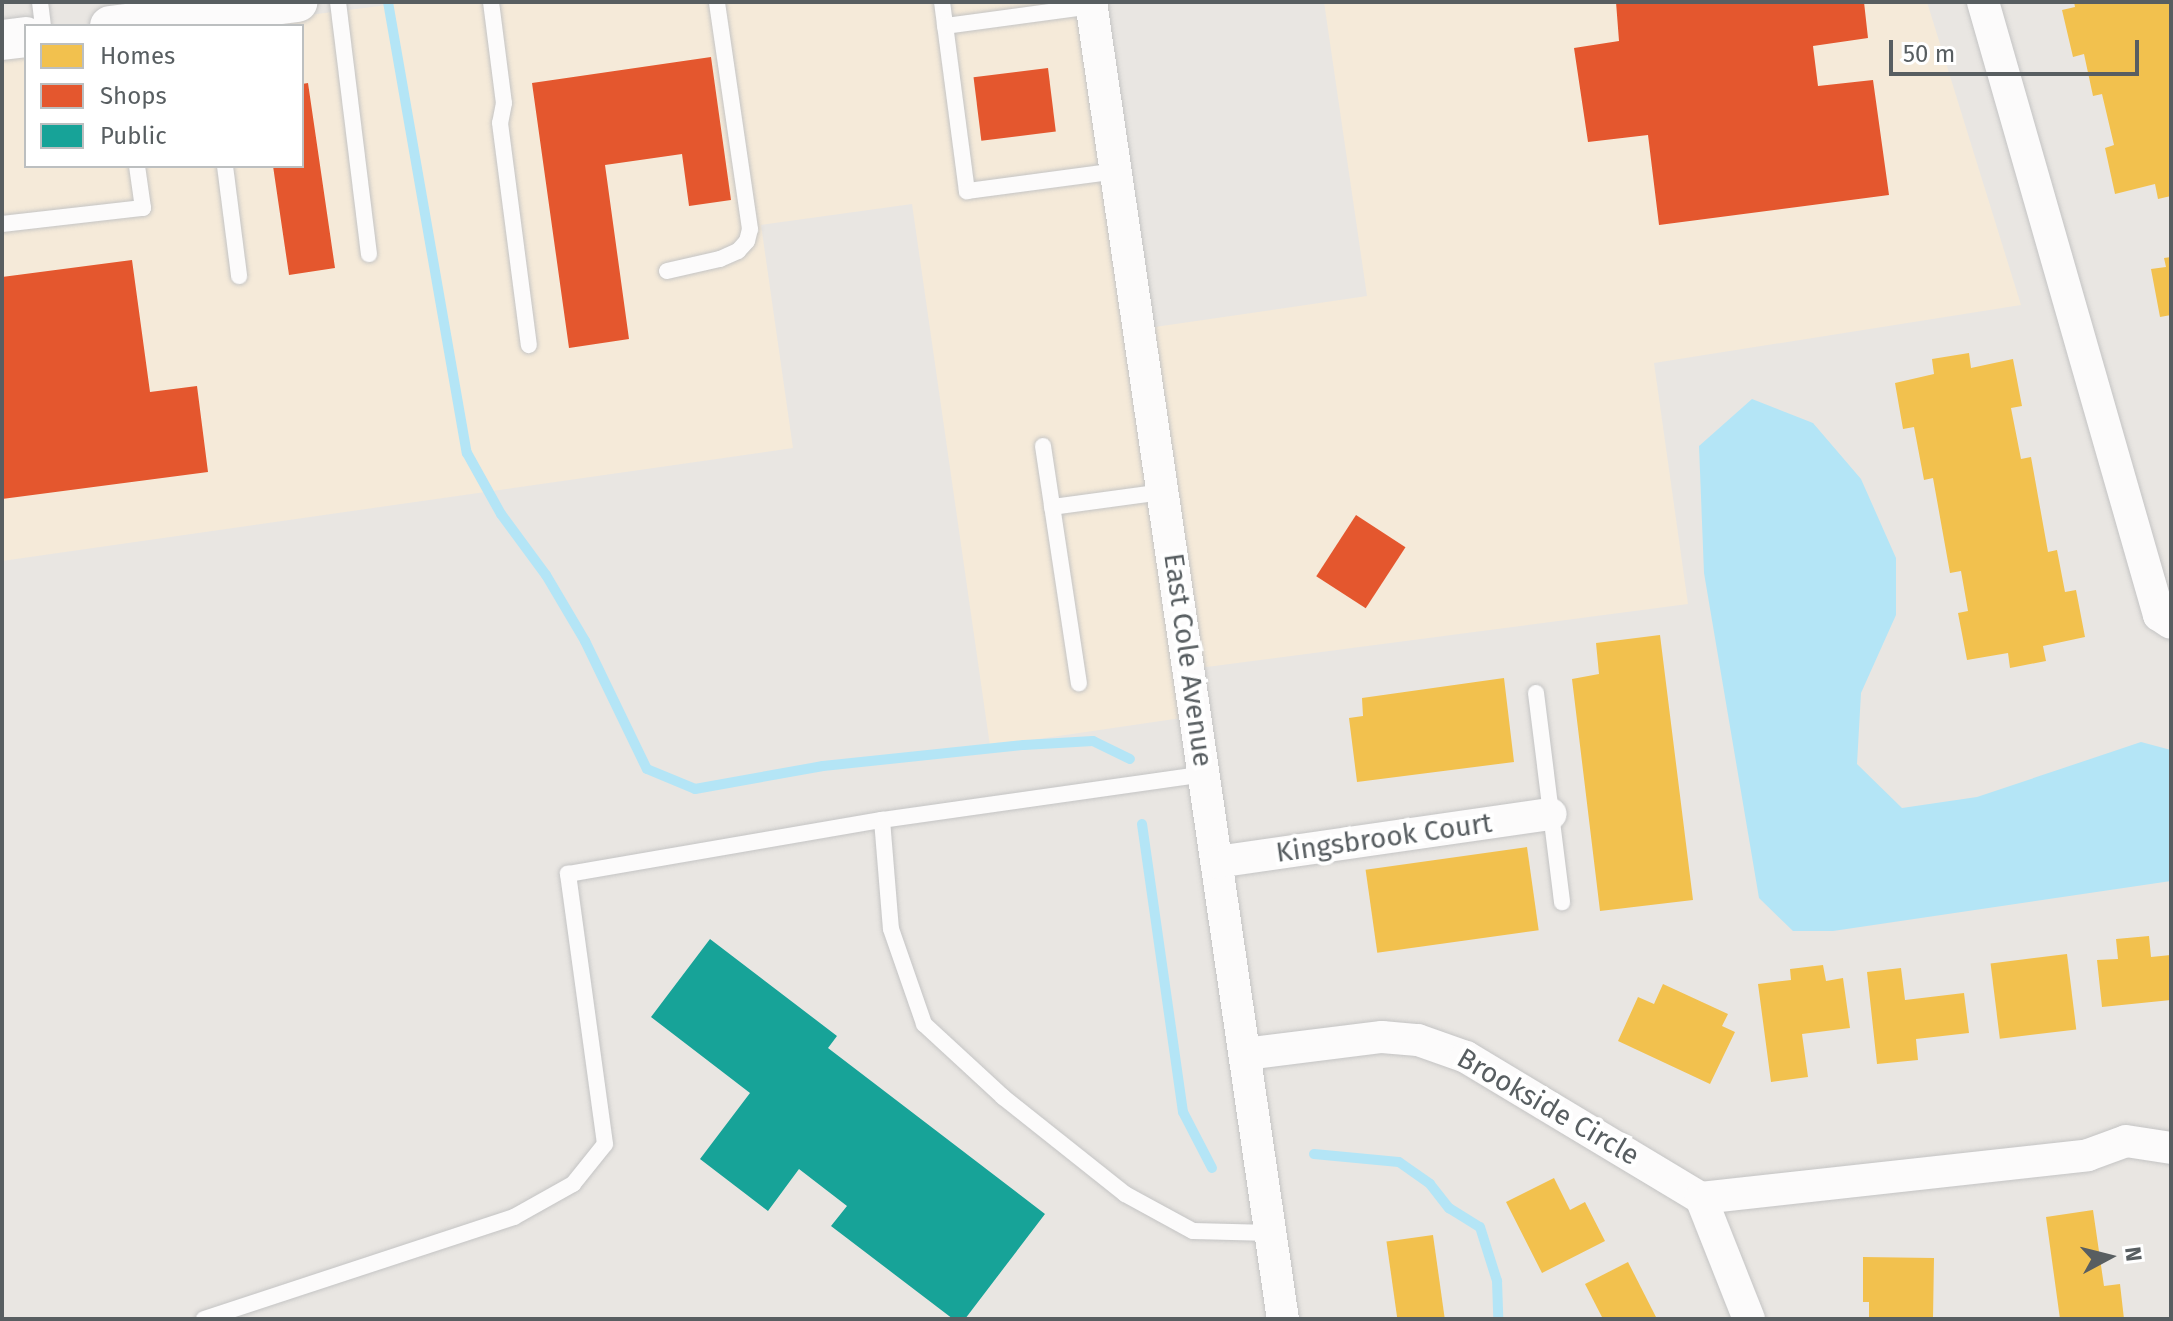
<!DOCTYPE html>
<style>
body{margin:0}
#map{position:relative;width:2173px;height:1321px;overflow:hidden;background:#e9e6e2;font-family:"Fira Sans",sans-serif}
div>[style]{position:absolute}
.commercial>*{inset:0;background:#f5ead9}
.water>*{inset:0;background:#b4e5f6}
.homes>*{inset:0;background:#f2c14e;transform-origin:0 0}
.shops>*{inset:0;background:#e4572e;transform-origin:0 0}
.public>*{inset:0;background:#17a398}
.stream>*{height:10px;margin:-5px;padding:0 5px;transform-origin:5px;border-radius:5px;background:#b4e5f6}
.roads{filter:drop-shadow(0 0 2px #c4c4c4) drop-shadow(0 0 2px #c4c4c4)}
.service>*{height:16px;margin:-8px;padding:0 8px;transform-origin:8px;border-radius:8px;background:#fcfbfb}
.minor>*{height:32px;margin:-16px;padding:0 16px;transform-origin:16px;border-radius:16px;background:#fcfbfb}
.tertiary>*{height:40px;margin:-20px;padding:0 20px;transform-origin:20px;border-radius:20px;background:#fcfbfb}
span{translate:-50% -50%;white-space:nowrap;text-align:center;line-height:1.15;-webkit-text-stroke:8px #fff;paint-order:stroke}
.street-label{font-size:28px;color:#585e61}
.frame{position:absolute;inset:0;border:4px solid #585e61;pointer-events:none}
.legend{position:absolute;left:24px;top:24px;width:280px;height:144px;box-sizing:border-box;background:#fff;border:2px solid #bcbfc0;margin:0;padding:10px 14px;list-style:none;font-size:24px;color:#585e61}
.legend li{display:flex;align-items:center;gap:16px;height:40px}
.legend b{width:40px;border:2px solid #bcbfc0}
.north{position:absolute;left:2069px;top:1217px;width:80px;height:80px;-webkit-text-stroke:6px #fff;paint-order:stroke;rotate:83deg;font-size:22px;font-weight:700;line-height:32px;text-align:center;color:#585e61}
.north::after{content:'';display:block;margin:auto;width:28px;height:36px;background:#585e61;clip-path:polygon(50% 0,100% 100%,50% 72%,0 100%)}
.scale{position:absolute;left:1889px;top:40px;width:250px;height:36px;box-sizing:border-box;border:4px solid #585e61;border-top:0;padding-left:10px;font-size:24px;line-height:28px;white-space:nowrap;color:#585e61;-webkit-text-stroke:6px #fff;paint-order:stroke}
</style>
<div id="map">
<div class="commercial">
<div style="clip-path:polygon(411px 2px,1082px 2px,1188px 717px,990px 746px,912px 204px,761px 225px,793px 448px,2px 561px,2px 54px,26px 51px,26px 166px,302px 166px,302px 26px,222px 26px)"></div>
<div style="clip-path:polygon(1324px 2px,1927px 2px,2021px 305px,1654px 363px,1688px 604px,1199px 668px,1148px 328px,1367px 296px)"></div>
</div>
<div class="water">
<div style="clip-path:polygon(1752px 399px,1813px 423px,1861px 479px,1896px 558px,1896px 615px,1861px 693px,1857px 764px,1902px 808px,1977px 797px,2141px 742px,2171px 750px,2171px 881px,1833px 931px,1793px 931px,1759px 898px,1704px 573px,1699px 446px)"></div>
</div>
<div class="homes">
<div style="clip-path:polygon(2074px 2px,2171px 2px,2171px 196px,2158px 199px,2155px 184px,2115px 194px,2105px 148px,2114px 145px,2102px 94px,2093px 96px,2084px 54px,2073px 57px,2062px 10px,2075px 7px)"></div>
<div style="clip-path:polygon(2171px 257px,2171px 315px,2160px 317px,2151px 269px,2166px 267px,2164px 258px)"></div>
<div style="clip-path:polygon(1969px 353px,1971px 368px,2013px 359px,2022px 406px,2011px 408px,2021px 459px,2031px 457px,2048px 552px,2057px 550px,2065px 592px,2076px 590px,2085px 637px,2043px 646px,2046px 661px,2010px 668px,2008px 653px,1967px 660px,1958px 613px,1968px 611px,1961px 571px,1950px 573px,1933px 478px,1924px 480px,1914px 427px,1903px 429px,1895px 383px,1934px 374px,1932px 359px)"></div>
<div style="clip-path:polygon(1660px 635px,1693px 900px,1600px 911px,1572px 679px,1599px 674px,1596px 643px)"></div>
<div style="clip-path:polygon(1504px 678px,1514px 762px,1357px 782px,1349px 718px,1363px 716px,1362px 698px)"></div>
<div style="left:1527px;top:847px;width:84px;height:163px;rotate:82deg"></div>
<div style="clip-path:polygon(2149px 936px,2151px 957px,2171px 955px,2171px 1000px,2102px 1007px,2097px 960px,2118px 959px,2116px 939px)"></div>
<div style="left:2067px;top:954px;width:76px;height:77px;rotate:83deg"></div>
<div style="clip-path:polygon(1823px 965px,1826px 981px,1843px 978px,1850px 1028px,1802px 1034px,1808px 1077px,1771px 1082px,1758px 984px,1791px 980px,1790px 969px)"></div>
<div style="clip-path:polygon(1901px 968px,1905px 1000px,1964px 993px,1969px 1033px,1916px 1039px,1918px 1060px,1877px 1064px,1867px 972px)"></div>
<div style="clip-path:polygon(1663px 984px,1728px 1014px,1722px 1026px,1735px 1032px,1710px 1084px,1618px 1041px,1638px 997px,1654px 1004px)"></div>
<div style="clip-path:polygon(1554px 1178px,1570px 1210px,1585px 1202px,1605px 1241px,1542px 1273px,1506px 1202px)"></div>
<div style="clip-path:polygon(2093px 1210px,2104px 1286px,2120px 1284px,2124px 1319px,2060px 1319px,2046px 1217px)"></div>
<div style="left:1433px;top:1235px;width:85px;height:47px;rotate:82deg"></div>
<div style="clip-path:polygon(1863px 1257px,1934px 1258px,1933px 1319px,1869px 1319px,1869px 1302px,1863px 1302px)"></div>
<div style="clip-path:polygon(1628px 1262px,1657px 1319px,1603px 1319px,1585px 1284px)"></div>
</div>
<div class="shops">
<div style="clip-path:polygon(1616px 2px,1864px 2px,1868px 38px,1813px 46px,1818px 86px,1873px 80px,1889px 195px,1659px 225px,1648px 135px,1588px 142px,1574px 48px,1619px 41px)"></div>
<div style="clip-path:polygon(711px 57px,731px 200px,689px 206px,682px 154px,605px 165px,629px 339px,569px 348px,532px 83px)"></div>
<div style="left:1048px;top:68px;width:64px;height:75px;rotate:83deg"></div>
<div style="clip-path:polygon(308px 83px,335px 268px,289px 275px,273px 166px,302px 166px,302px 84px)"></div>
<div style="clip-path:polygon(132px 260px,150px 392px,197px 386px,208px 472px,2px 499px,2px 277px)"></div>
<div style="left:1356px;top:515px;width:59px;height:73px;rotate:33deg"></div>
</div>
<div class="public">
<div style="clip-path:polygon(710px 939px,837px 1036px,828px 1048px,1045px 1214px,965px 1319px,953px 1319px,831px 1226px,847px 1206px,799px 1169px,768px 1211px,700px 1159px,750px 1093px,651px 1017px)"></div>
</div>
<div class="stream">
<div style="left:388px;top:2px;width:458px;rotate:80.1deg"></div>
<div style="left:467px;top:453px;width:70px;rotate:60.9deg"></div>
<div style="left:501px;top:514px;width:76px;rotate:53.6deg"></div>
<div style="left:546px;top:575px;width:77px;rotate:59.4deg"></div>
<div style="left:585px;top:641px;width:142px;rotate:64.2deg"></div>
<div style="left:647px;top:769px;width:52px;rotate:22.6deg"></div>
<div style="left:695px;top:789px;width:130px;rotate:-10.2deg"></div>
<div style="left:823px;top:766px;width:202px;rotate:-6deg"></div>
<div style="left:1024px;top:745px;width:69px;rotate:-3.3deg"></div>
<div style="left:1093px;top:741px;width:41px;rotate:25.9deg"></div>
<div style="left:1142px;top:824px;width:291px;rotate:81.9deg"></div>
<div style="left:1183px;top:1112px;width:63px;rotate:62.6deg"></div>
<div style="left:1314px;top:1154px;width:85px;rotate:5.4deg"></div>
<div style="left:1399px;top:1162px;width:38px;rotate:35deg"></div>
<div style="left:1430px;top:1184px;width:31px;rotate:52deg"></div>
<div style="left:1449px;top:1208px;width:36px;rotate:32deg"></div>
<div style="left:1480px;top:1227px;width:57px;rotate:72.5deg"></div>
<div style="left:1497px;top:1281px;width:38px;rotate:88deg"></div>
</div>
<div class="roads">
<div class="service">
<div style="left:40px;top:2px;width:24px;rotate:83deg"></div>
<div style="left:338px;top:2px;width:254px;rotate:83deg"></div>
<div style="left:491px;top:2px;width:102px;rotate:82.7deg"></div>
<div style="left:504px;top:103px;width:20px;rotate:101deg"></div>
<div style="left:500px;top:123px;width:224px;rotate:82.6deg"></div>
<div style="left:942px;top:2px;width:191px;rotate:82.5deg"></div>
<div style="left:967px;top:191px;width:151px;rotate:-7.6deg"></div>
<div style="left:945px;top:26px;width:148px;rotate:-7.7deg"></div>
<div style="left:225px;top:166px;width:111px;rotate:82.7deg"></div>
<div style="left:2px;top:224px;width:142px;rotate:-6.5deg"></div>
<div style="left:143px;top:208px;width:42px;rotate:-98.1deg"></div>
<div style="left:667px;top:271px;width:54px;rotate:-12.8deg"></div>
<div style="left:720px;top:259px;width:20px;rotate:-24deg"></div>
<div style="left:738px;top:251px;width:13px;rotate:-48deg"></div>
<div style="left:747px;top:241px;width:12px;rotate:-76deg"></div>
<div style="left:750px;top:229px;width:229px;rotate:-98.3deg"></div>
<div style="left:1043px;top:446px;width:240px;rotate:81.4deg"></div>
<div style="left:1052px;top:507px;width:112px;rotate:-7.7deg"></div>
<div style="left:1536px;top:693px;width:211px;rotate:82.9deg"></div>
<div style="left:882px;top:820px;width:109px;rotate:85.3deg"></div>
<div style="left:891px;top:929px;width:101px;rotate:70.8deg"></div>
<div style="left:924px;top:1024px;width:108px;rotate:42.7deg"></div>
<div style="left:1003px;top:1097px;width:156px;rotate:38.5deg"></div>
<div style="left:1125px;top:1194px;width:77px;rotate:28.6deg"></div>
<div style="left:1193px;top:1231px;width:78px;rotate:1.5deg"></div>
<div style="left:204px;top:1319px;width:326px;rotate:-18.2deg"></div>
<div style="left:514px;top:1217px;width:68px;rotate:-29.2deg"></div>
<div style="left:573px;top:1184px;width:51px;rotate:-51.3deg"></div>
<div style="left:605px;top:1144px;width:273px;rotate:-97.8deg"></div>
<div style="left:568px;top:874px;width:319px;rotate:-9.8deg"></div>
<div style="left:882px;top:820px;width:325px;rotate:-8.1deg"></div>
</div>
<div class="minor">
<div style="left:1091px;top:2px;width:1331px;rotate:81.71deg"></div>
<div style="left:1983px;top:2px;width:638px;rotate:73.98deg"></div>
<div style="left:2159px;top:615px;width:14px;rotate:34deg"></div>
<div style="left:1217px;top:862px;width:337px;rotate:-8.2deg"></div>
<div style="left:1245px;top:1054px;width:138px;rotate:-7.1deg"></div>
<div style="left:1382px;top:1037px;width:36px;rotate:5deg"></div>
<div style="left:1418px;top:1040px;width:51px;rotate:19.5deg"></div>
<div style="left:1466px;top:1057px;width:274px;rotate:31deg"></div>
<div style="left:1701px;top:1198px;width:130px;rotate:68.4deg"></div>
<div style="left:1701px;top:1198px;width:389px;rotate:-6.3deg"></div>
<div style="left:2088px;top:1155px;width:40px;rotate:-20.2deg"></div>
<div style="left:2126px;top:1141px;width:46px;rotate:8.8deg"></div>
</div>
<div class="tertiary">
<div style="left:110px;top:26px;width:189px;rotate:-7.3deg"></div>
<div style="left:2px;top:40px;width:24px;rotate:-7deg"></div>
</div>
</div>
<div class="street-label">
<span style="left:1188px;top:660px;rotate:82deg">East Cole Avenue</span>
<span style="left:1384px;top:838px;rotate:-8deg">Kingsbrook Court</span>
<span style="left:1548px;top:1107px;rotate:30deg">Brookside Circle</span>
</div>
<div class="frame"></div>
<ul class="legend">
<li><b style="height:22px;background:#f2c14e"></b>Homes</li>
<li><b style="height:22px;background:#e4572e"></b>Shops</li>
<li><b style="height:22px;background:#17a398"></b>Public</li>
</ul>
<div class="north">N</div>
<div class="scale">50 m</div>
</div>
